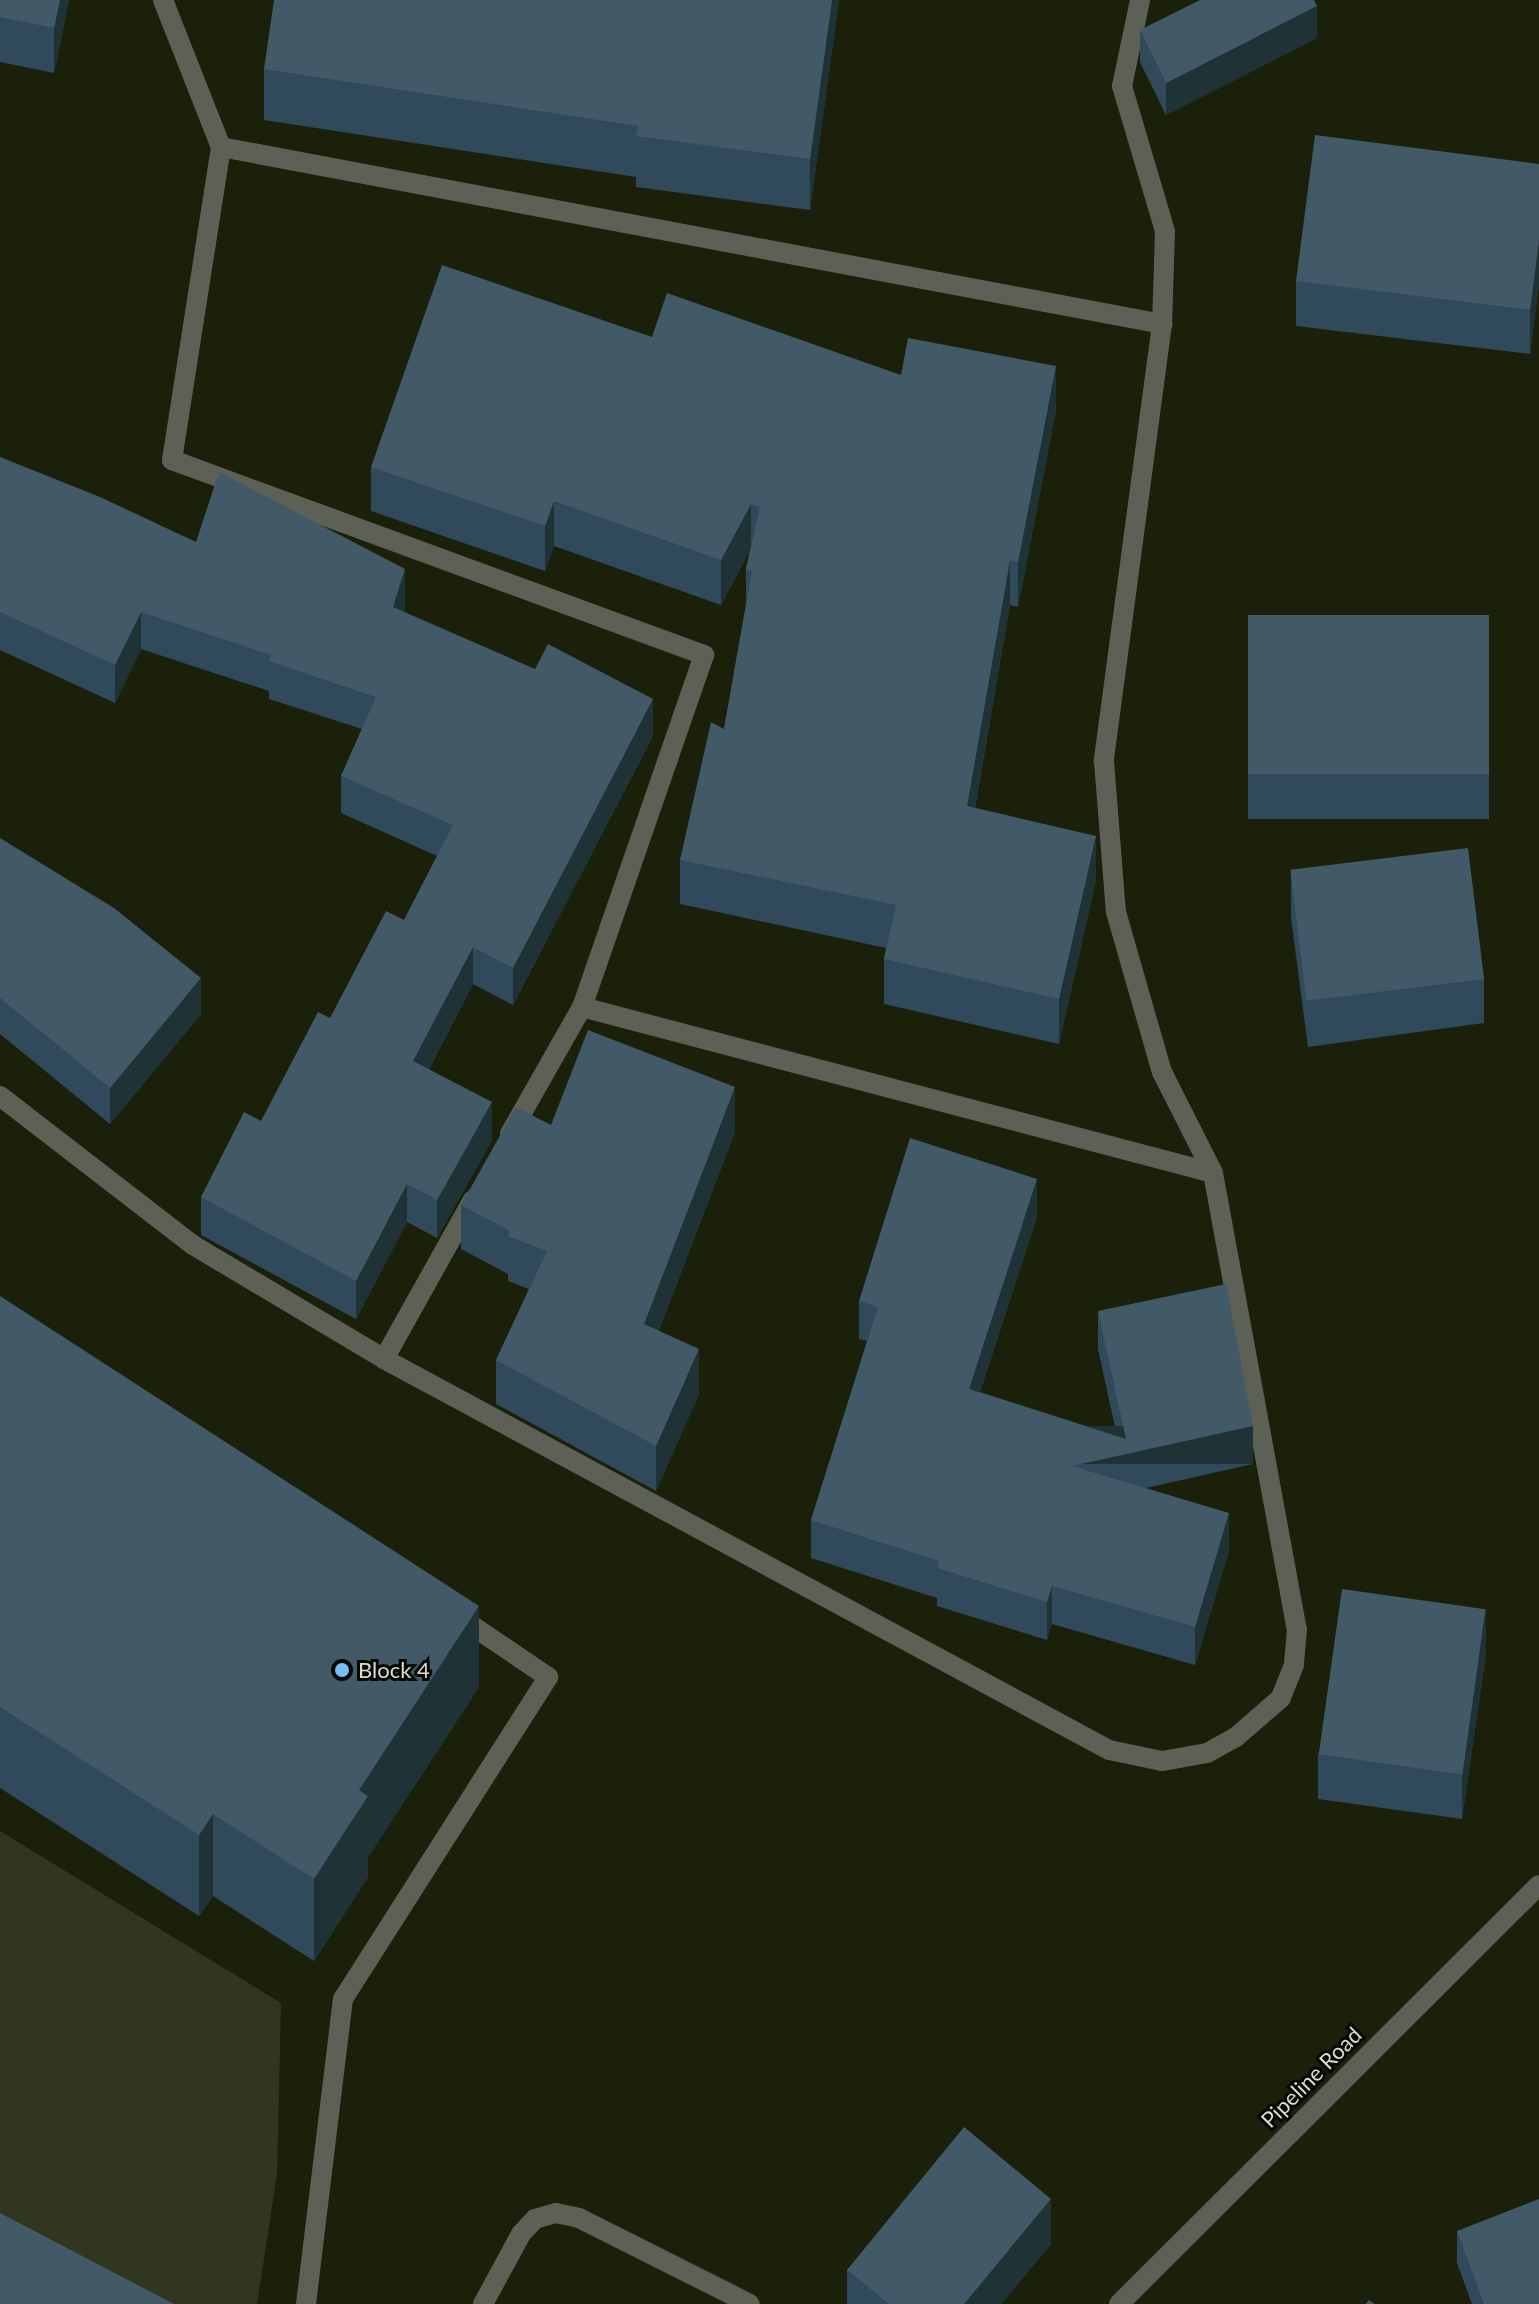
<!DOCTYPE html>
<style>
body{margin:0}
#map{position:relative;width:1539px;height:2304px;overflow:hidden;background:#1a200a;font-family:Lato,sans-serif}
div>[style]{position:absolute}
.green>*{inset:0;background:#313621}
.minor>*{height:20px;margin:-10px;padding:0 10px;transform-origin:10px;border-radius:10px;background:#5d6055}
.tertiary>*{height:20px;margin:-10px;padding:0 10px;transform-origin:10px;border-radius:10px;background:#5d6055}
.wall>*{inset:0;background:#30495b;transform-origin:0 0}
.shaded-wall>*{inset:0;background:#1f3235;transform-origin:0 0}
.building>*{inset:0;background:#425967;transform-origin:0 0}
.dots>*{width:22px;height:22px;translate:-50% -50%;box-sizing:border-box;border:4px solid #060802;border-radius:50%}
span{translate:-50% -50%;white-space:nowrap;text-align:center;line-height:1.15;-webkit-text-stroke:6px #060802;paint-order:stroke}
.poi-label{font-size:22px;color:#d9ddcf}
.left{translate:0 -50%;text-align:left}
.street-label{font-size:22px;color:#d9ddcf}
</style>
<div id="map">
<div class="green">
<div style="clip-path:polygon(0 1831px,281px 2003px,277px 2174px,257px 2304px,127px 2304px,0 2241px)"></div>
</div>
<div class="minor">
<div style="left:163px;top:0;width:158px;rotate:68.5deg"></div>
<div style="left:221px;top:147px;width:317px;rotate:98.9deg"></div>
<div style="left:172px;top:460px;width:567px;rotate:20.13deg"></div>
<div style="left:704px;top:655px;width:373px;rotate:109.1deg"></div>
<div style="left:582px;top:1007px;width:146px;rotate:119.6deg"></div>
<div style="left:1140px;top:0;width:88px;rotate:101.8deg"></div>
<div style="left:1122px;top:86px;width:151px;rotate:73.5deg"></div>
<div style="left:1165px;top:231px;width:93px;rotate:91.8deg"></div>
<div style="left:221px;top:147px;width:958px;rotate:10.65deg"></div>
<div style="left:1162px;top:324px;width:441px;rotate:97.6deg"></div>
<div style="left:1104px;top:761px;width:151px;rotate:85.5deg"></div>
<div style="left:1116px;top:912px;width:166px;rotate:74deg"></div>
<div style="left:1162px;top:1072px;width:113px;rotate:63.2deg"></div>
<div style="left:1213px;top:1173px;width:464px;rotate:79.6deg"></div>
<div style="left:1297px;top:1629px;width:36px;rotate:95deg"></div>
<div style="left:1294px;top:1665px;width:35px;rotate:112deg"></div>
<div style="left:1281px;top:1698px;width:60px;rotate:139.1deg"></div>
<div style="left:1236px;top:1737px;width:33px;rotate:151deg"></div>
<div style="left:1207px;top:1753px;width:46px;rotate:169.9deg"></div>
<div style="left:1162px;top:1761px;width:54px;rotate:-168.3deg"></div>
<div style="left:1109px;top:1750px;width:824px;rotate:-151.66deg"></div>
<div style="left:582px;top:1007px;width:652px;rotate:14.74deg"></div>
<div style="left:0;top:1096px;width:244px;rotate:37.7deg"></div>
<div style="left:193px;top:1245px;width:222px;rotate:30.8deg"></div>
<div style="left:384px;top:1359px;width:182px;rotate:-60.8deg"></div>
<div style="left:306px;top:2304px;width:307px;rotate:-83.1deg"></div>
<div style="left:343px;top:1999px;width:382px;rotate:-57.5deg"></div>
<div style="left:548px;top:1677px;width:109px;rotate:-145.9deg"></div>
<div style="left:483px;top:2304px;width:80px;rotate:-61.5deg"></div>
<div style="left:521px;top:2234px;width:21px;rotate:-47deg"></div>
<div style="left:535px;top:2219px;width:22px;rotate:-16deg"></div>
<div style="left:556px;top:2213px;width:24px;rotate:12deg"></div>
<div style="left:579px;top:2218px;width:191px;rotate:26.7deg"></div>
</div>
<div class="tertiary">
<div style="left:1119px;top:2304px;width:593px;rotate:-44.93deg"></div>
</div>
<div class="wall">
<div style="clip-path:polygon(0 0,69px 0,54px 73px,0 62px)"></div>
<div style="clip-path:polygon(839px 0,810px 210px,636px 187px,636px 177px,264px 120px,264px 69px)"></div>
<div style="clip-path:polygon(1140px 30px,1317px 38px,1166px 115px,1140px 62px)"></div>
<div style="clip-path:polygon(1539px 164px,1539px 285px,1530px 354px,1296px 326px,1296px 281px)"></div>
<div style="clip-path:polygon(652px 337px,901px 375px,1056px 410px,1018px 607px,1010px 605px,975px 808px,1096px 880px,1059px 1044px,884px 1004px,884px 959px,886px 948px,680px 904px,680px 860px,724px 729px,746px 604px,746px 569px,750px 550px,721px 605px,554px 546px,545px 571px,371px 511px,371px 467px)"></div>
<div style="clip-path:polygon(0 457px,196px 542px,405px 607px,404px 612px,653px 736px,513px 1005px,473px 984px,429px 1069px,492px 1140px,437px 1238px,407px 1222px,356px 1319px,201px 1235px,201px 1197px,261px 1121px,330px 1018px,404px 920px,437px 856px,341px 813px,341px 776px,362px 729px,269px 699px,269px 691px,141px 649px,115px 703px,0 650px)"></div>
<div style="left:1248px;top:615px;width:241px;height:204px"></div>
<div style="clip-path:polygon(0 838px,201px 1014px,110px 1124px,0 1034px)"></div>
<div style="clip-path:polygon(1291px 873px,1484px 979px,1484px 1023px,1308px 1047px,1291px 918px)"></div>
<div style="clip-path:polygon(551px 1125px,735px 1132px,659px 1330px,699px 1394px,656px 1491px,496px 1404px,496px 1360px,529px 1289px,508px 1281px,508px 1274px,461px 1249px,461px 1205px)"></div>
<div style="clip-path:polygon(1037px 1217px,980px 1392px,1117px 1436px,1098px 1349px,1098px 1311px,1253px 1464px,1146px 1488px,1229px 1551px,1195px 1665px,1052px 1624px,1047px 1640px,937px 1606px,937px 1598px,811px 1558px,811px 1520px,867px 1341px,859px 1339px,859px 1301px)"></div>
<div style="clip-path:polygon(0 1296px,479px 1687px,368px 1857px,368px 1877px,314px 1961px,213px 1896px,199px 1916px,0 1788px)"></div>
<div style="clip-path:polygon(1486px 1654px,1462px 1819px,1318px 1799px,1318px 1754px)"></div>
<div style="clip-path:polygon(1457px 2231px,1539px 2304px,1472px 2304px,1457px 2263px)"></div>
<div style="clip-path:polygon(1051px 2244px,1001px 2304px,847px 2304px,847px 2270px)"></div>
</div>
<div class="shaded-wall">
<div style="clip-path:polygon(60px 0,69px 0,54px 73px,54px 28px)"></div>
<div style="clip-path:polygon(832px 0,839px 0,810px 210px,810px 159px)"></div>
<div style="clip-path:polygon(1317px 6px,1317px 38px,1166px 115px,1166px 83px)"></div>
<div style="clip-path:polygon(1539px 240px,1539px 285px,1530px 354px,1530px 310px)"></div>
<div style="clip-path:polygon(1056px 366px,1056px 410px,1018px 607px,1018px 562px)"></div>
<div style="clip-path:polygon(554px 501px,554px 546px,545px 571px,545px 526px)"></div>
<div style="clip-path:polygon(751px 504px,751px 548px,721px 605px,721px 560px)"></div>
<div style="clip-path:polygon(1010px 560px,1010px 605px,967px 851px,967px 806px)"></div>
<div style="clip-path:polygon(405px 569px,405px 607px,393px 644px,393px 607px)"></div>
<div style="clip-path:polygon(141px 612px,141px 649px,115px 703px,115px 665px)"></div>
<div style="clip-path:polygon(653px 699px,653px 736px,513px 1005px,513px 968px)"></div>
<div style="clip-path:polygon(1096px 836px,1096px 880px,1059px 1044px,1059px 999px)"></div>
<div style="clip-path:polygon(473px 947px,473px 984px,413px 1099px,413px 1061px)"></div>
<div style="clip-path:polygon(201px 978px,201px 1014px,110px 1124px,110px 1088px)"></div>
<div style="clip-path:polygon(735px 1087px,735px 1132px,644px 1368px,644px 1324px)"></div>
<div style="clip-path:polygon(492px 1102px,492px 1140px,437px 1238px,437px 1200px)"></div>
<div style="clip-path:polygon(1037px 1179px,1037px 1217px,969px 1427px,969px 1389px)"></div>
<div style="clip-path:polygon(407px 1184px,407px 1222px,356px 1319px,356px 1281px)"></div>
<div style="clip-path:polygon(699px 1349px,699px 1394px,656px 1491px,656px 1446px)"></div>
<div style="left:1253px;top:1426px;width:38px;height:185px;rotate:90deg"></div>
<div style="clip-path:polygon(1229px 1513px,1229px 1551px,1195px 1665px,1195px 1627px)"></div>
<div style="clip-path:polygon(1052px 1586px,1052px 1624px,1047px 1640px,1047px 1602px)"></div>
<div style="clip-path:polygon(479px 1606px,479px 1687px,368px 1857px,368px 1877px,314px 1961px,314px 1879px,359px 1790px)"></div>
<div style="clip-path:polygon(1486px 1609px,1486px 1654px,1462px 1819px,1462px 1775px)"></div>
<div style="clip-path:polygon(213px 1814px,213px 1896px,199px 1916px,199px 1835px)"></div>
<div style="clip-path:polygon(1051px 2199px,1051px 2244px,1001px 2304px,964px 2304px)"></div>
</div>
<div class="building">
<div style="clip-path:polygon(0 0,60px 0,54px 28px,0 17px)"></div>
<div style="clip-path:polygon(274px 0,832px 0,810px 159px,636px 136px,638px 126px,264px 69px)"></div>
<div style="clip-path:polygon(1200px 0,1314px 0,1317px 6px,1166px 83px,1140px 30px)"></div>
<div style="clip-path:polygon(1315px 135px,1539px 164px,1539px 240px,1530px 310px,1296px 281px)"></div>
<div style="clip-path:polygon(442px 265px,652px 337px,667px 293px,901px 375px,908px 338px,1056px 366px,1018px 562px,1010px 560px,967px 806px,1096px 836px,1059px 999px,884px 959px,896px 905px,680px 860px,711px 722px,724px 729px,752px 571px,746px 569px,760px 507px,751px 504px,721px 560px,554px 501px,545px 526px,371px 467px)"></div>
<div style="clip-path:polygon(0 457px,100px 497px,196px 542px,219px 472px,405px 569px,393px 607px,535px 669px,548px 644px,653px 699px,513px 968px,473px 947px,413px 1061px,492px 1102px,437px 1200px,407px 1184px,356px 1281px,201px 1197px,244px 1112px,261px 1121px,318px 1012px,330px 1018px,386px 911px,404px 920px,453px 825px,341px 776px,376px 697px,269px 661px,271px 655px,141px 612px,115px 665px,0 612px)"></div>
<div style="left:1248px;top:615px;width:241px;height:159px"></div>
<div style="clip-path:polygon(0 838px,114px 908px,201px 978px,110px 1088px,0 998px)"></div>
<div style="left:1468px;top:848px;width:132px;height:179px;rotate:83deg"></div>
<div style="clip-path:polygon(588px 1030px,735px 1087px,644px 1324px,699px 1349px,656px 1446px,496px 1360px,547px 1251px,508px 1236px,510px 1231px,461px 1205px,516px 1107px,551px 1125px)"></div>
<div style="clip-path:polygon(910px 1138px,1037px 1179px,969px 1389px,1126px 1439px,1098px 1311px,1226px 1284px,1253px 1426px,1072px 1466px,1229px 1513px,1195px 1627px,1052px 1586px,1047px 1602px,937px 1568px,939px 1561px,811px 1520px,878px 1307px,859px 1301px)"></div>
<div style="clip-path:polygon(0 1296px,479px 1606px,359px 1790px,368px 1796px,314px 1879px,213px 1814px,199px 1835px,0 1707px)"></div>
<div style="left:1342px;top:1589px;width:145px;height:167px;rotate:8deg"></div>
<div style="clip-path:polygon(964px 2127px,1051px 2199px,964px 2304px,889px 2304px,847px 2270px)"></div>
<div style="clip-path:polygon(1539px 2199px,1539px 2304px,1484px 2304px,1457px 2231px)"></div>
<div style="clip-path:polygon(0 2213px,174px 2304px,0 2304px)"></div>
<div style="clip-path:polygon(1369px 2300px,1375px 2304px,1366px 2304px)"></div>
</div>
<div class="dots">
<div style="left:342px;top:1670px;background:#78bff7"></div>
</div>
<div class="poi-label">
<span class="left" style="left:358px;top:1670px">Block 4</span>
</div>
<div class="street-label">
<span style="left:1311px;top:2077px;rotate:-45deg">Pipeline Road</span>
</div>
</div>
